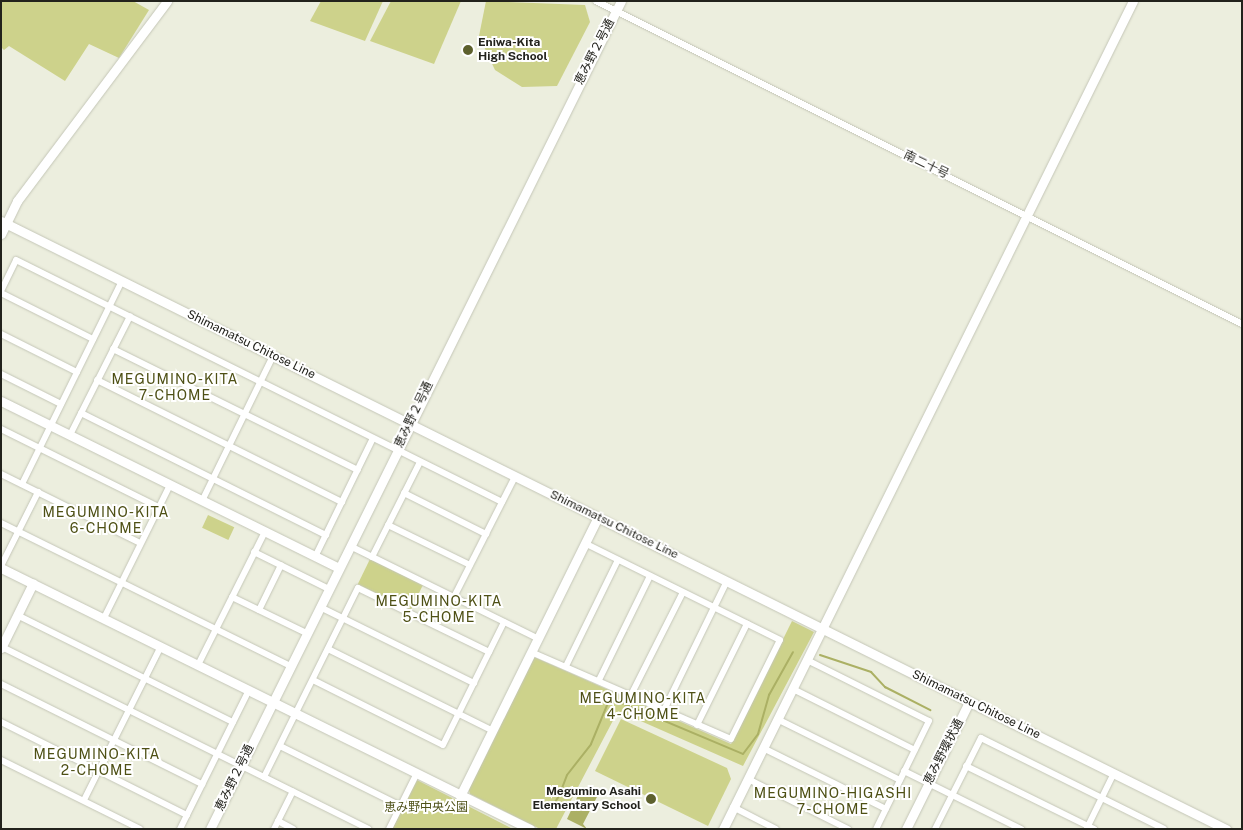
<!DOCTYPE html>
<meta charset="utf-8">
<style>
body{margin:0}
#map{position:relative;width:1243px;height:830px;overflow:hidden;background:#eceede;font-family:"Public Sans","Noto Sans JP",sans-serif}
div>[style]{position:absolute}
.green>*{inset:0;background:#cdd28b;transform-origin:0 0}
.water>*{inset:0;background:#abb064}
.stream>*{height:2px;margin:-1px;padding:0 1px;transform-origin:1px;border-radius:1px;background:#abb064}
.roads{filter:drop-shadow(0 0 1px #c4c6b7) drop-shadow(0 0 1px #c4c6b7)}
.street>*{height:6px;margin:-3px;padding:0 3px;transform-origin:3px;border-radius:3px;background:#fff}
.secondary>*{height:9px;margin:-4.5px;padding:0 4.5px;transform-origin:4.5px;border-radius:4.5px;background:#fff}
.dots>*{width:14px;height:14px;translate:-50% -50%;box-sizing:border-box;border:2px solid #fff;border-radius:50%}
span{translate:-50% -50%;white-space:nowrap;text-align:center;line-height:1.15;-webkit-text-stroke:4px #fff;paint-order:stroke}
.poi-label{font-size:12px;color:#22221c;font-weight:700}
.left{translate:0 -50%;text-align:left}
.right{translate:-100% -50%;text-align:right}
.street-label{font-size:12px;color:#22221c}
.park-label{font-size:12px;color:#4f5219}
.neighbourhood-label{font-size:14px;color:#4e5015;letter-spacing:1px}
.frame{position:absolute;inset:0;border:2px solid #22221c;pointer-events:none}
</style>
<div id="map">
<div class="green">
<div style="clip-path:polygon(1px 1px,133px 1px,149px 10px,119px 58px,89px 44px,65px 81px,9px 46px,4px 50px,1px 47px)"></div>
<div style="clip-path:polygon(321px 1px,383px 1px,365px 41px,310px 21px)"></div>
<div style="clip-path:polygon(391px 1px,461px 1px,434px 64px,370px 41px)"></div>
<div style="clip-path:polygon(486px 1px,585px 5px,590px 22px,557px 86px,522px 87px,495px 70px,479px 36px)"></div>
<div style="left:208px;top:515px;width:29px;height:14px;rotate:25deg"></div>
<div style="left:370px;top:559px;width:59px;height:28px;rotate:26deg"></div>
<div style="clip-path:polygon(792px 621px,814px 632px,743px 766px,618px 711px,556px 829px,540px 829px,470px 794px,467px 784px,534px 657px,731px 744px)"></div>
<div style="clip-path:polygon(621px 719px,727px 768px,731px 779px,708px 826px,595px 771px)"></div>
<div style="clip-path:polygon(417px 780px,513px 829px,392px 829px)"></div>
</div>
<div class="water">
<div style="clip-path:polygon(582px 787px,598px 795px,583px 824px,587px 829px,567px 819px)"></div>
</div>
<div class="stream">
<div style="left:820px;top:655px;width:54px;rotate:18.4deg"></div>
<div style="left:871px;top:672px;width:21px;rotate:47deg"></div>
<div style="left:885px;top:687px;width:51px;rotate:27.1deg"></div>
<div style="left:542px;top:808px;width:11px;rotate:-15deg"></div>
<div style="left:553px;top:805px;width:11px;rotate:-56deg"></div>
<div style="left:559px;top:796px;width:22px;rotate:-69deg"></div>
<div style="left:567px;top:775px;width:39px;rotate:-52deg"></div>
<div style="left:591px;top:744px;width:50px;rotate:-67.6deg"></div>
<div style="left:610px;top:698px;width:144px;rotate:22.8deg"></div>
<div style="left:743px;top:754px;width:25px;rotate:-53deg"></div>
<div style="left:758px;top:734px;width:41px;rotate:-74.2deg"></div>
<div style="left:769px;top:695px;width:49px;rotate:-60.8deg"></div>
</div>
<div class="roads">
<div class="street">
<div style="left:596px;top:1px;width:722px;rotate:26.57deg"></div>
<div style="left:1px;top:291px;width:34px;rotate:-64deg"></div>
<div style="left:16px;top:260px;width:543px;rotate:26.47deg"></div>
<div style="left:1px;top:293px;width:103px;rotate:26.6deg"></div>
<div style="left:1px;top:334px;width:85px;rotate:26.6deg"></div>
<div style="left:113px;top:349px;width:273px;rotate:26.3deg"></div>
<div style="left:1px;top:374px;width:67px;rotate:26.6deg"></div>
<div style="left:97px;top:380px;width:274px;rotate:26.5deg"></div>
<div style="left:81px;top:413px;width:274px;rotate:26.5deg"></div>
<div style="left:1px;top:429px;width:175px;rotate:26.4deg"></div>
<div style="left:70px;top:435px;width:133px;rotate:-63.2deg"></div>
<div style="left:1px;top:474px;width:155px;rotate:26.4deg"></div>
<div style="left:22px;top:484px;width:226px;rotate:-63.8deg"></div>
<div style="left:404px;top:493px;width:92px;rotate:26.6deg"></div>
<div style="left:202px;top:501px;width:161px;rotate:-63.9deg"></div>
<div style="left:1px;top:523px;width:322px;rotate:26.3deg"></div>
<div style="left:388px;top:525px;width:91px;rotate:26deg"></div>
<div style="left:350px;top:546px;width:208px;rotate:26.2deg"></div>
<div style="left:254px;top:552px;width:84px;rotate:26.3deg"></div>
<div style="left:315px;top:557px;width:132px;rotate:-64deg"></div>
<div style="left:372px;top:557px;width:106px;rotate:-63.2deg"></div>
<div style="left:1px;top:566px;width:83px;rotate:-63.4deg"></div>
<div style="left:232px;top:597px;width:82px;rotate:25.9deg"></div>
<div style="left:454px;top:597px;width:135px;rotate:-63.1deg"></div>
<div style="left:320px;top:607px;width:172px;rotate:26.3deg"></div>
<div style="left:259px;top:610px;width:50px;rotate:-63.9deg"></div>
<div style="left:17px;top:615px;width:241px;rotate:26.4deg"></div>
<div style="left:104px;top:618px;width:148px;rotate:-63.6deg"></div>
<div style="left:2px;top:647px;width:409px;rotate:26.4deg"></div>
<div style="left:328px;top:649px;width:182px;rotate:26.4deg"></div>
<div style="left:531px;top:652px;width:218px;rotate:23.5deg"></div>
<div style="left:731px;top:739px;width:110px;rotate:-63.7deg"></div>
<div style="left:780px;top:640px;width:218px;rotate:-153.6deg"></div>
<div style="left:807px;top:660px;width:136px;rotate:26.6deg"></div>
<div style="left:929px;top:721px;width:120px;rotate:116.1deg"></div>
<div style="left:198px;top:665px;width:149px;rotate:-63.3deg"></div>
<div style="left:566px;top:666px;width:118px;rotate:-63.9deg"></div>
<div style="left:313px;top:680px;width:145px;rotate:26.6deg"></div>
<div style="left:443px;top:745px;width:137px;rotate:-63.6deg"></div>
<div style="left:599px;top:680px;width:116px;rotate:-63.9deg"></div>
<div style="left:1px;top:684px;width:225px;rotate:26.5deg"></div>
<div style="left:793px;top:689px;width:136px;rotate:26.6deg"></div>
<div style="left:631px;top:695px;width:115px;rotate:-63.2deg"></div>
<div style="left:664px;top:710px;width:144px;rotate:-64deg"></div>
<div style="left:777px;top:719px;width:137px;rotate:26.4deg"></div>
<div style="left:1px;top:722px;width:208px;rotate:26.6deg"></div>
<div style="left:697px;top:725px;width:113px;rotate:-63.7deg"></div>
<div style="left:280px;top:746px;width:135px;rotate:26.4deg"></div>
<div style="left:763px;top:748px;width:137px;rotate:26.4deg"></div>
<div style="left:1px;top:760px;width:155px;rotate:26.4deg"></div>
<div style="left:966px;top:766px;width:143px;rotate:26.2deg"></div>
<div style="left:904px;top:771px;width:131px;rotate:26.4deg"></div>
<div style="left:264px;top:777px;width:211px;rotate:-63.6deg"></div>
<div style="left:358px;top:588px;width:146px;rotate:26deg"></div>
<div style="left:748px;top:779px;width:112px;rotate:26.6deg"></div>
<div style="left:84px;top:800px;width:172px;rotate:-63.4deg"></div>
<div style="left:733px;top:807px;width:48px;rotate:27.1deg"></div>
<div style="left:278px;top:821px;width:17px;rotate:28deg"></div>
<div style="left:1087px;top:828px;width:61px;rotate:-63.9deg"></div>
<div style="left:180px;top:829px;width:155px;rotate:-63.6deg"></div>
<div style="left:274px;top:829px;width:42px;rotate:-63.4deg"></div>
<div style="left:389px;top:829px;width:63px;rotate:-63.4deg"></div>
<div style="left:935px;top:829px;width:102px;rotate:-63.2deg"></div>
<div style="left:981px;top:738px;width:204px;rotate:26.4deg"></div>
</div>
<div class="secondary">
<div style="left:1px;top:221px;width:1368px;rotate:26.4deg"></div>
<div style="left:1px;top:234px;width:37px;rotate:-64deg"></div>
<div style="left:17px;top:201px;width:250px;rotate:-53.1deg"></div>
<div style="left:1px;top:401px;width:377px;rotate:26.3deg"></div>
<div style="left:1px;top:568px;width:590px;rotate:26.26deg"></div>
<div style="left:1px;top:648px;width:72px;rotate:-63.8deg"></div>
<div style="left:460px;top:796px;width:311px;rotate:-63.7deg"></div>
<div style="left:210px;top:829px;width:924px;rotate:-63.6deg"></div>
<div style="left:723px;top:829px;width:924px;rotate:-63.66deg"></div>
<div style="left:906px;top:829px;width:142px;rotate:-63.6deg"></div>
</div>
</div>
<div class="dots">
<div style="left:468px;top:50px;background:#5d602d"></div>
<div style="left:651px;top:799px;background:#5d602d"></div>
</div>
<div class="poi-label">
<span class="left" style="left:478px;top:50px">Eniwa-Kita<br>High School</span>
<span class="right" style="left:641px;top:799px">Megumino Asahi<br>Elementary School</span>
</div>
<div class="street-label">
<span style="left:595px;top:52px;rotate:-63deg">恵み野２号通</span>
<span style="left:926px;top:165px;rotate:26deg">南二十号</span>
<span style="left:251px;top:345px;rotate:26deg">Shimamatsu Chitose Line</span>
<span style="left:414px;top:415px;rotate:-64deg">恵み野２号通</span>
<span style="left:614px;top:525px;rotate:26deg">Shimamatsu Chitose Line</span>
<span style="left:976px;top:705px;rotate:26deg">Shimamatsu Chitose Line</span>
<span style="left:944px;top:752px;rotate:-63deg">恵み野環状通</span>
<span style="left:235px;top:778px;rotate:-64deg">恵み野２号通</span>
</div>
<div class="park-label">
<span style="left:426px;top:808px">恵み野中央公園</span>
</div>
<div class="neighbourhood-label">
<span style="left:175px;top:387px">MEGUMINO-KITA<br>7-CHOME</span>
<span style="left:106px;top:520px">MEGUMINO-KITA<br>6-CHOME</span>
<span style="left:439px;top:609px">MEGUMINO-KITA<br>5-CHOME</span>
<span style="left:643px;top:706px">MEGUMINO-KITA<br>4-CHOME</span>
<span style="left:97px;top:762px">MEGUMINO-KITA<br>2-CHOME</span>
<span style="left:833px;top:801px">MEGUMINO-HIGASHI<br>7-CHOME</span>
</div>
<div class="frame"></div>
</div>
